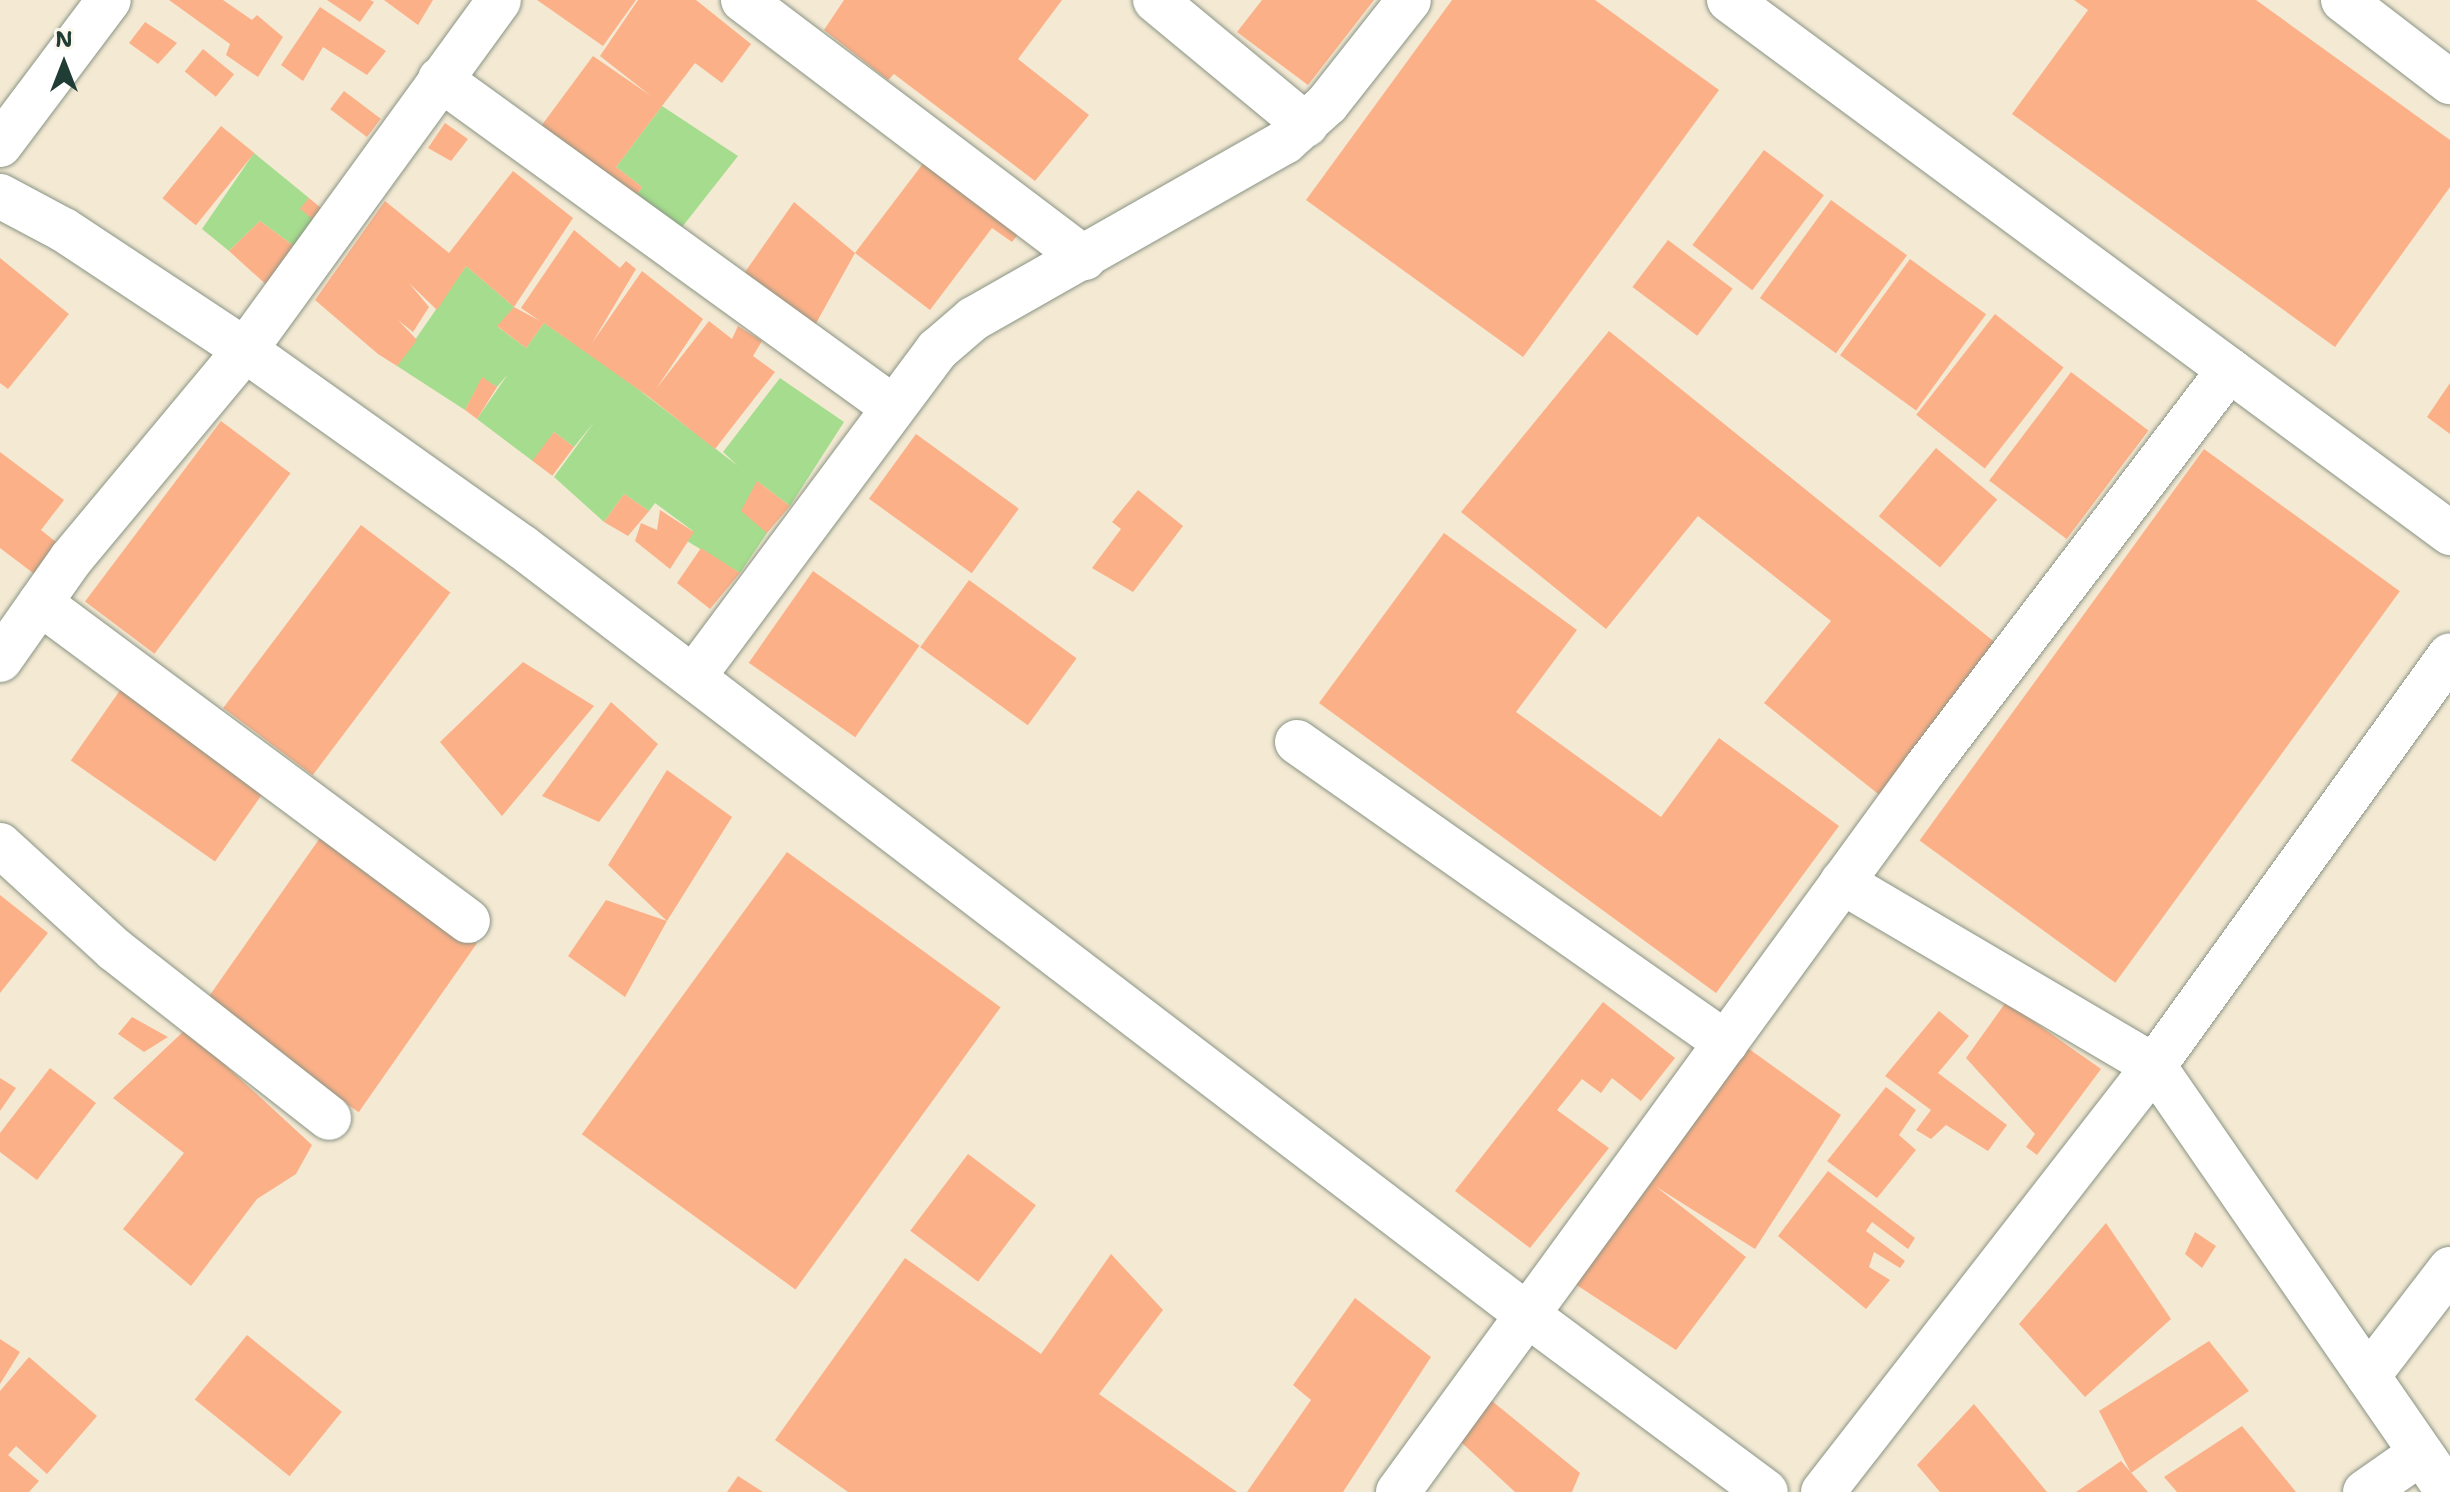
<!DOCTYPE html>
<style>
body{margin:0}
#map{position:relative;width:2450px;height:1492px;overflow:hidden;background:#f4ead4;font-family:"Shantell Sans",sans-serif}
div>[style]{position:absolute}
.green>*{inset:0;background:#a5dc8d}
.building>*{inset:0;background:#fbb088;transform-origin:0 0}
.roads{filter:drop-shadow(0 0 2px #8a9484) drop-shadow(0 0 2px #8a9484)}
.minor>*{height:44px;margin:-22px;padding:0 22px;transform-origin:22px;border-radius:22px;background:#fff}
span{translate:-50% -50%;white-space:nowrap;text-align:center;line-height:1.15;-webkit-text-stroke:6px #fbf7ec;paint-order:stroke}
.north{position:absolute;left:24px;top:24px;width:80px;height:80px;-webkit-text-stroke:6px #fbf7ec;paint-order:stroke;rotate:0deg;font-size:22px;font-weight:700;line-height:32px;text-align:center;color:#1f3d34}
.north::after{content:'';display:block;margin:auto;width:28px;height:36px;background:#1f3d34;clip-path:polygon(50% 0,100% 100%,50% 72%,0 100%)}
</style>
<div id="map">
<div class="green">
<div style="clip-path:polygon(662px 106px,738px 156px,675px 236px,631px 203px,642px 187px,616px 167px)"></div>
<div style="clip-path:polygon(254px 153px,309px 198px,301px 209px,314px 218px,298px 249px,260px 221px,229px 251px,202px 229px)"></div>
<div style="clip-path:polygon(466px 266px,514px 307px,498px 327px,526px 348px,544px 323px,626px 380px,738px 466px,723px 452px,780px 378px,844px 422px,790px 506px,757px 481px,767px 533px,740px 573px,687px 541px,693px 531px,655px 503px,649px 511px,624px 494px,604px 522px,554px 477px,595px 421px,574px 447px,554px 432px,534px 462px,477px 419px,508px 374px,497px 387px,482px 378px,465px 410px,397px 366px)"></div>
</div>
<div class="building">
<div style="clip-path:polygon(169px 0,223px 0,252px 20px,257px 15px,283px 37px,258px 77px,226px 55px,230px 44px)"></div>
<div style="clip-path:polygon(327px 0,370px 0,374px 2px,360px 22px)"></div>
<div style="clip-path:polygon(384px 0,433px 0,418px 25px)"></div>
<div style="clip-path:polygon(537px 0,636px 0,603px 46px)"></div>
<div style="clip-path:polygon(638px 0,696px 0,751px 44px,722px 83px,695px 63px,662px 106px,616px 167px,642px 187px,631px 203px,536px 133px,593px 56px,651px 96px,600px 56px)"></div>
<div style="clip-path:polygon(844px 0,1062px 0,1018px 59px,1089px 115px,1035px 181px,894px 74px,888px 80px,824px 30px)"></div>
<div style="clip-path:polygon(1262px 0,1374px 0,1308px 85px,1237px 32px)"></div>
<div style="clip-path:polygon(1452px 0,1595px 0,1719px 90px,1523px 357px,1306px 200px)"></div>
<div style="clip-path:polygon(2074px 0,2256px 0,2450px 140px,2450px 187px,2335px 347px,2012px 114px,2088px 10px)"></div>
<div style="clip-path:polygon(320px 7px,386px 51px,367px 75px,323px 47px,303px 81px,281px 65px)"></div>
<div style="clip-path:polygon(145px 22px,177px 43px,158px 64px,129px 43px)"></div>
<div style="left:203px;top:49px;width:40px;height:29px;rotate:39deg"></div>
<div style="left:344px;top:91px;width:46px;height:23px;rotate:37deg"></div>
<div style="clip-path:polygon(445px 123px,468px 139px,451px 161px,428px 148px)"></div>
<div style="left:221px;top:126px;width:43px;height:93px;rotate:39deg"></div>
<div style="left:1764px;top:150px;width:75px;height:119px;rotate:37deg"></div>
<div style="clip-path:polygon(928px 157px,1023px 228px,1012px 242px,992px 228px,930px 310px,855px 253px,809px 336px,736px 285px,794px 202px,855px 253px)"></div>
<div style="clip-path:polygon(513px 171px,573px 218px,514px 307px,540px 321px,521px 308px,574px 230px,620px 268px,626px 261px,636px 269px,592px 343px,642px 271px,703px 319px,656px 389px,709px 321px,732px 339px,738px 326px,762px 341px,753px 356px,775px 372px,715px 449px,649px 397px,544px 323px,526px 348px,497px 326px,514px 307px,466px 266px,437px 310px,409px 283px,429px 307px,413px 332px,398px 320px,417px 340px,397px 366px,378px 354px,315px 300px,385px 201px,449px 253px)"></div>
<div style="left:309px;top:198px;width:16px;height:14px;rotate:40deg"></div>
<div style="left:1831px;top:200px;width:94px;height:121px;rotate:36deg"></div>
<div style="clip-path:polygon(260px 221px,298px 249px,271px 289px,229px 251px)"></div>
<div style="left:1668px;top:240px;width:81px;height:59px;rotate:37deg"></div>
<div style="clip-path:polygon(0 258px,69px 314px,8px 389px,0 383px)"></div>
<div style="left:1910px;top:259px;width:94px;height:119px;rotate:36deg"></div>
<div style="left:1995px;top:314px;width:87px;height:128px;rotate:38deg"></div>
<div style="clip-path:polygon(1609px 331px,2007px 652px,1887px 801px,1764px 703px,1831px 621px,1698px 516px,1606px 629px,1461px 512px)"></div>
<div style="left:2071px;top:372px;width:97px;height:136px;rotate:37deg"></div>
<div style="clip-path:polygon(482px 377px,497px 387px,477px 419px,465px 410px)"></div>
<div style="clip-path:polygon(2450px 383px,2450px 434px,2427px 417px)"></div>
<div style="left:221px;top:421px;width:87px;height:226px;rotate:37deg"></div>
<div style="left:554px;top:432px;width:25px;height:36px;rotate:37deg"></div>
<div style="left:916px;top:434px;width:127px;height:80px;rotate:36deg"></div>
<div style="left:1936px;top:448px;width:80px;height:89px;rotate:40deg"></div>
<div style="left:2204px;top:449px;width:242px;height:484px;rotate:36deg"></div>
<div style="clip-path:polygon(0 452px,64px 500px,41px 530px,61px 546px,37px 576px,0 548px)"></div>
<div style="clip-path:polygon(757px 481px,790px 506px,767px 533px,741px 511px)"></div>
<div style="clip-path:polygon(1138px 490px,1183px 526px,1133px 592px,1092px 568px,1121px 529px,1112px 522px)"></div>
<div style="clip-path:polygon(624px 494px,649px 511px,628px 536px,604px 522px)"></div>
<div style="clip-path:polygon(660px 510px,694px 532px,670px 569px,635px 541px,641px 523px,657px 530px)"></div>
<div style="left:361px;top:525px;width:112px;height:229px;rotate:37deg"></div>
<div style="clip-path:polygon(1444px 533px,1577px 630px,1516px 712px,1661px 817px,1719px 738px,1839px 826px,1716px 993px,1319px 703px)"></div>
<div style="clip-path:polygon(701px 548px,740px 573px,710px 609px,677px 583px)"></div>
<div style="left:813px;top:571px;width:130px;height:112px;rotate:35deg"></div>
<div style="left:969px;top:580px;width:133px;height:83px;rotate:36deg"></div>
<div style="clip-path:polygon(523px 662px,594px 706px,502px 816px,440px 742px)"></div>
<div style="left:123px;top:686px;width:176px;height:91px;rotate:35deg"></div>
<div style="clip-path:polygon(611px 702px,658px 744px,599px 822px,542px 796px)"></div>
<div style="clip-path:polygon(667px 770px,732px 817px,667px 921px,608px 865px)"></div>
<div style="left:322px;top:835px;width:189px;height:206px;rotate:35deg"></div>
<div style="left:787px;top:852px;width:264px;height:349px;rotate:36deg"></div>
<div style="clip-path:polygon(0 895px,48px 933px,0 993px)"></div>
<div style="clip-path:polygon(606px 900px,667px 921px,625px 997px,568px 956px)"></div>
<div style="clip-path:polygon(1603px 1002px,1675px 1058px,1641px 1101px,1612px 1078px,1601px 1093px,1582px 1079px,1557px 1110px,1609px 1148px,1530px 1248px,1455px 1191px)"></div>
<div style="clip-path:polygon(2006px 1002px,2101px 1069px,2037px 1155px,2026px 1147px,2035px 1134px,1966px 1058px)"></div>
<div style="clip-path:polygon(1939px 1011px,1969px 1036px,1938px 1073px,2007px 1125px,1988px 1151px,1946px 1125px,1931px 1139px,1916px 1130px,1931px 1110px,1885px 1076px)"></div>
<div style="clip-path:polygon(132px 1017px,168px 1037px,144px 1052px,118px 1034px)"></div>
<div style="clip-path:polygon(186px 1029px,312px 1145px,296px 1174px,257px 1199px,191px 1286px,123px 1229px,184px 1153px,113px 1098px)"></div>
<div style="clip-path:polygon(1745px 1046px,1841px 1115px,1755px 1249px,1655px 1186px,1746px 1257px,1676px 1350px,1575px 1284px,1651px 1183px)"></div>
<div style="clip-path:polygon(50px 1068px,96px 1103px,37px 1180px,0 1152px,0 1133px)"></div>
<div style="clip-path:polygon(0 1078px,16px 1088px,0 1111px)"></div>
<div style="clip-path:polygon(1886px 1087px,1916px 1110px,1899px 1135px,1916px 1150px,1877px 1198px,1827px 1161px)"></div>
<div style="left:968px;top:1154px;width:85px;height:96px;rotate:37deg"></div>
<div style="clip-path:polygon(1828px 1171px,1915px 1238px,1908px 1249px,1872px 1222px,1866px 1231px,1905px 1261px,1900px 1268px,1874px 1252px,1869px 1267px,1890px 1280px,1866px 1309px,1778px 1236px)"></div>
<div style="clip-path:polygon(2106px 1223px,2171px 1319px,2085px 1397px,2019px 1324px)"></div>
<div style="clip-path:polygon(2195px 1232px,2216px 1246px,2202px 1268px,2185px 1254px)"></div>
<div style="clip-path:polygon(1111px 1254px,1163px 1310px,1099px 1394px,1237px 1492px,848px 1492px,775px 1440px,905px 1258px,1041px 1354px)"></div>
<div style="clip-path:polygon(1355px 1298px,1431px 1357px,1343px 1492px,1247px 1492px,1311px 1400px,1293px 1385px)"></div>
<div style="left:247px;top:1335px;width:122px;height:83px;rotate:39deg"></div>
<div style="clip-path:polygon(0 1339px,20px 1352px,0 1384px)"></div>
<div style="clip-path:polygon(2209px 1341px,2249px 1391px,2131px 1473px,2099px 1411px)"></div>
<div style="clip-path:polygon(29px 1357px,97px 1416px,47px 1474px,16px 1446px,8px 1455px,39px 1481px,29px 1492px,0 1492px,0 1391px)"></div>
<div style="clip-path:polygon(1481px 1392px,1580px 1473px,1572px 1492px,1515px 1492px,1448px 1430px)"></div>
<div style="clip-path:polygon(1974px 1404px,2047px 1492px,1940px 1492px,1917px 1465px)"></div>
<div style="clip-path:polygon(2242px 1426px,2296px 1492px,2177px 1492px,2164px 1477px)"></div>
<div style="clip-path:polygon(2121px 1461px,2148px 1492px,2076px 1492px)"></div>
<div style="clip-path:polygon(738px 1476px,763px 1492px,727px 1492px)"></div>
</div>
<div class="roads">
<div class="minor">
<div style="left:743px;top:0;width:428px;rotate:37.1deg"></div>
<div style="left:1155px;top:0;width:196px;rotate:39.6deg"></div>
<div style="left:1729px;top:0;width:897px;rotate:36.47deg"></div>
<div style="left:2343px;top:0;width:135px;rotate:37.5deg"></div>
<div style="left:440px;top:79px;width:559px;rotate:35.91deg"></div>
<div style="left:0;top:145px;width:181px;rotate:-53.1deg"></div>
<div style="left:0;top:196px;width:72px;rotate:28deg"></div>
<div style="left:64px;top:230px;width:217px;rotate:33.5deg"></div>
<div style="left:245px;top:350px;width:339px;rotate:35.4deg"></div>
<div style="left:521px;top:546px;width:1268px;rotate:37.38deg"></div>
<div style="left:1529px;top:1316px;width:295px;rotate:36.6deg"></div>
<div style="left:40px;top:603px;width:533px;rotate:36.61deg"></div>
<div style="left:0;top:660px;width:123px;rotate:-54.9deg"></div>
<div style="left:71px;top:559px;width:272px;rotate:-50.2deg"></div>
<div style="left:245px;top:350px;width:432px;rotate:-54deg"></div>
<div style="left:694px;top:676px;width:407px;rotate:-53.3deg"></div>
<div style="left:937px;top:350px;width:48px;rotate:-40.7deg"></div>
<div style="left:973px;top:319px;width:359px;rotate:-29.6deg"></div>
<div style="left:1285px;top:142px;width:57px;rotate:-42.1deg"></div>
<div style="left:1327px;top:104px;width:132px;rotate:-51.7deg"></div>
<div style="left:1297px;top:742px;width:524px;rotate:35.05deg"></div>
<div style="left:0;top:845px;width:156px;rotate:42.4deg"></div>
<div style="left:115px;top:950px;width:272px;rotate:38.1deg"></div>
<div style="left:1842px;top:882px;width:362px;rotate:30.5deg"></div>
<div style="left:2154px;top:1066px;width:518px;rotate:55.39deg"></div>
<div style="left:2368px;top:1376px;width:135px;rotate:-52.5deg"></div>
<div style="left:1398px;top:1492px;width:895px;rotate:-53.91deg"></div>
<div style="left:1925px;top:769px;width:502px;rotate:-52.7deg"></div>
<div style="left:1823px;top:1492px;width:539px;rotate:-52.15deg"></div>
<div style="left:2154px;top:1066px;width:506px;rotate:-54.24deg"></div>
<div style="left:2365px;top:1492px;width:68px;rotate:-34.9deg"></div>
</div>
</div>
<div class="north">N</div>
</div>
